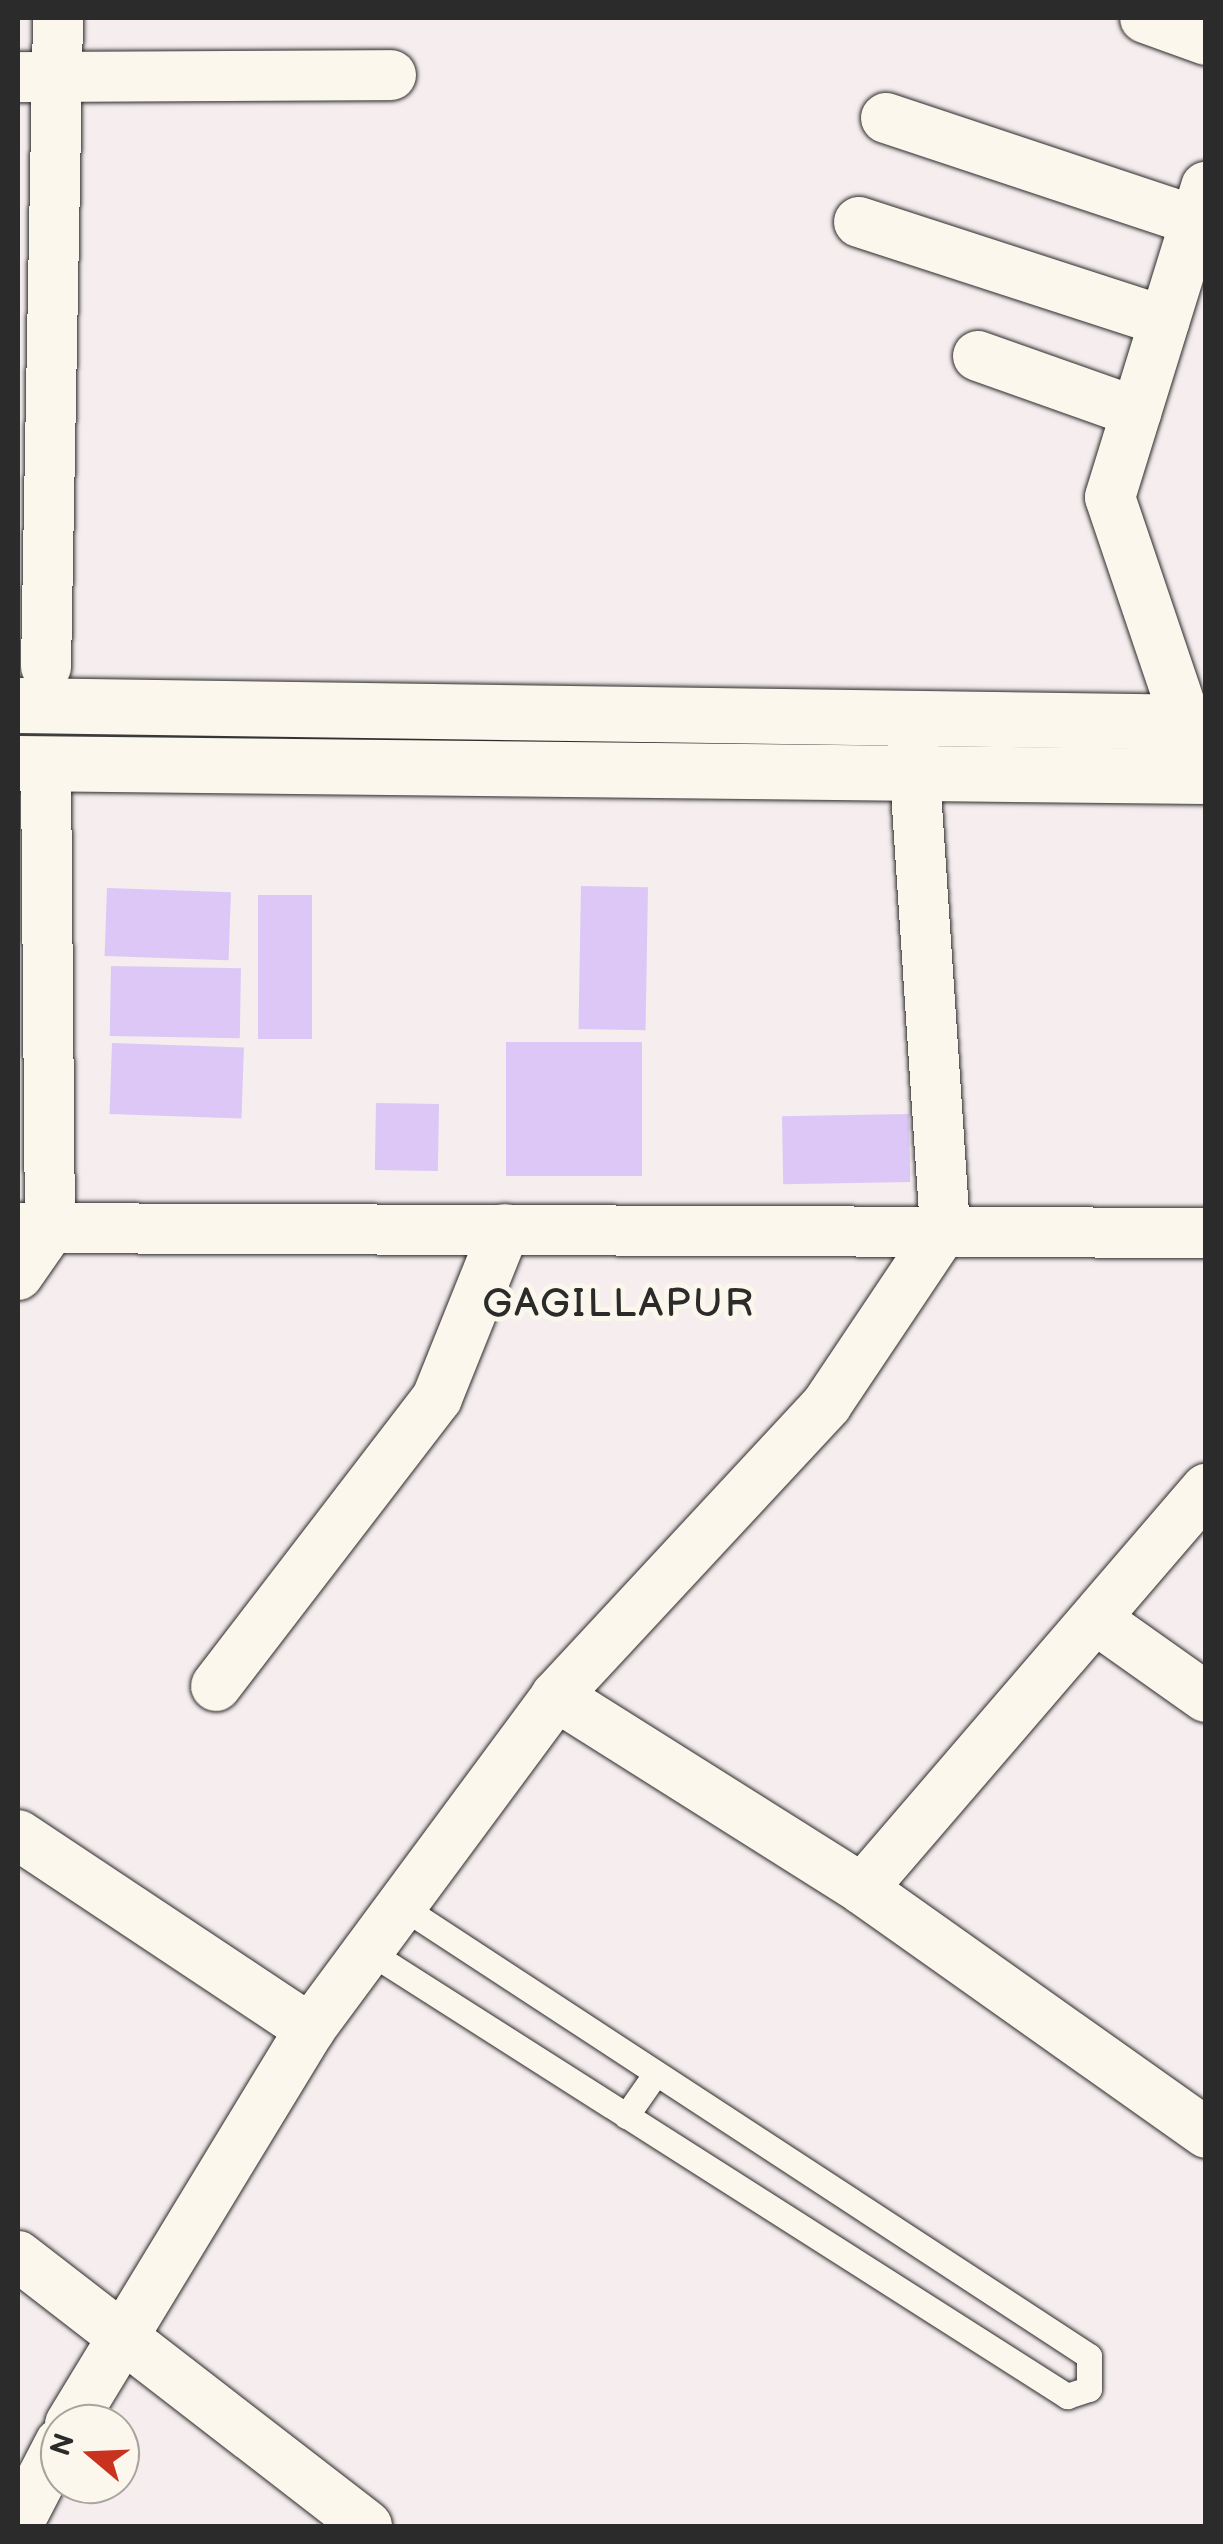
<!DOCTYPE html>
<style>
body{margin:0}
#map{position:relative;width:1223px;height:2544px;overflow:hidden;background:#f5edee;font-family:"Balsamiq Sans",sans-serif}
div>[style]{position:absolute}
.building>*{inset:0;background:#dcc7f7;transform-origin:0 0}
.roads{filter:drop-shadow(0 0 2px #2b2b2b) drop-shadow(0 0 2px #2b2b2b)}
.lane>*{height:25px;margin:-12.5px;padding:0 12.5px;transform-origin:12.5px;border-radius:12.5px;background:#fbf7ec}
.street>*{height:50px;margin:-25px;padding:0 25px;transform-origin:25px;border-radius:25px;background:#fbf7ec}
.highway>*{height:55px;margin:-27.5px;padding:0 27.5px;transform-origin:27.5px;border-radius:27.5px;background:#fbf7ec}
span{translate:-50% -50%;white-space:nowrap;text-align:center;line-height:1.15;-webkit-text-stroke:10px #fbf7ec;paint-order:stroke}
.quarter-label{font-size:40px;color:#2b2b2b;letter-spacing:2.5px}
.frame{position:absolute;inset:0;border:20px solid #2b2b2b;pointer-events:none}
.north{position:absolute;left:40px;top:2404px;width:100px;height:100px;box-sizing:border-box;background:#fbf7ec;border:2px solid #a8a59f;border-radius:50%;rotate:289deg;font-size:28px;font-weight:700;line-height:40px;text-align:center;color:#2b2b2b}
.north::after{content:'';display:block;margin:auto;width:35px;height:45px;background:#c8321e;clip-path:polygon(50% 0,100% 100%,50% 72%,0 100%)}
</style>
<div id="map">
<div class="building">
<div style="left:581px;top:886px;width:67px;height:143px;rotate:1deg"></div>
<div style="left:107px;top:888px;width:124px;height:68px;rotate:2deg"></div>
<div style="left:312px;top:895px;width:144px;height:54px;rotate:90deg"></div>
<div style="left:111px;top:966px;width:130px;height:70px;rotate:1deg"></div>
<div style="left:506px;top:1042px;width:136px;height:134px"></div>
<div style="left:112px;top:1043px;width:132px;height:71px;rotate:2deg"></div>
<div style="left:376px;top:1103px;width:63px;height:67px;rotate:1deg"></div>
<div style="left:909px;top:1114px;width:68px;height:127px;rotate:89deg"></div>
</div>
<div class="roads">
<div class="lane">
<div style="left:368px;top:1951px;width:829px;rotate:32.48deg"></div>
<div style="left:1067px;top:2396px;width:23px;rotate:-18deg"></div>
<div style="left:1089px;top:2389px;width:33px;rotate:-90deg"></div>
<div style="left:1089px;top:2356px;width:822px;rotate:-146.81deg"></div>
<div style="left:626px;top:2116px;width:52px;rotate:-55.1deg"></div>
</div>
<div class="street">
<div style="left:1145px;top:18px;width:65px;rotate:19.8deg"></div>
<div style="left:18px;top:77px;width:373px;rotate:-0.3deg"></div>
<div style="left:886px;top:118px;width:326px;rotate:18.4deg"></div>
<div style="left:859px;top:222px;width:321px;rotate:18deg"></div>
<div style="left:978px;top:356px;width:168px;rotate:19.5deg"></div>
<div style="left:46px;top:667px;width:649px;rotate:-88.94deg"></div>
<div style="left:1186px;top:722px;width:237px;rotate:-108.7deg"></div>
<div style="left:1110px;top:497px;width:325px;rotate:-72.8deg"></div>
<div style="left:18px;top:1228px;width:1188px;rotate:0.24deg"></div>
<div style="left:18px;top:1275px;width:56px;rotate:-55.2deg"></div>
<div style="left:50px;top:1229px;width:465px;rotate:-90.5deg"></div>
<div style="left:1100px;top:1622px;width:130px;rotate:35.3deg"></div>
<div style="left:216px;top:1686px;width:363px;rotate:-52.5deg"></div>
<div style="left:437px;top:1398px;width:182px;rotate:-68.1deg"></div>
<div style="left:556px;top:1696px;width:362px;rotate:32.2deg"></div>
<div style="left:862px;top:1889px;width:422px;rotate:35.3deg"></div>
<div style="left:18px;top:1835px;width:351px;rotate:33.6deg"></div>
<div style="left:862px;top:1889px;width:528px;rotate:-49.3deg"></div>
<div style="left:18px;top:2256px;width:441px;rotate:37.7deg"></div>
<div style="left:70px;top:2424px;width:462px;rotate:-58.7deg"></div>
<div style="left:310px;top:2029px;width:414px;rotate:-53.5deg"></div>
<div style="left:556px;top:1696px;width:398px;rotate:-47.1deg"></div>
<div style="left:827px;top:1404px;width:212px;rotate:-56.2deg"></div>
<div style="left:945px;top:1228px;width:497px;rotate:-93.8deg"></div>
<div style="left:18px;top:2524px;width:91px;rotate:-62.6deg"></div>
</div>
<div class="highway">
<div style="left:18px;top:705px;width:1188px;rotate:0.82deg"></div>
<div style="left:18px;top:763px;width:1188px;rotate:0.63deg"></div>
</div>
</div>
<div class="quarter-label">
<span style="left:619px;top:1304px">GAGILLAPUR</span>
</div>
<div class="frame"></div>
<div class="north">N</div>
</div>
